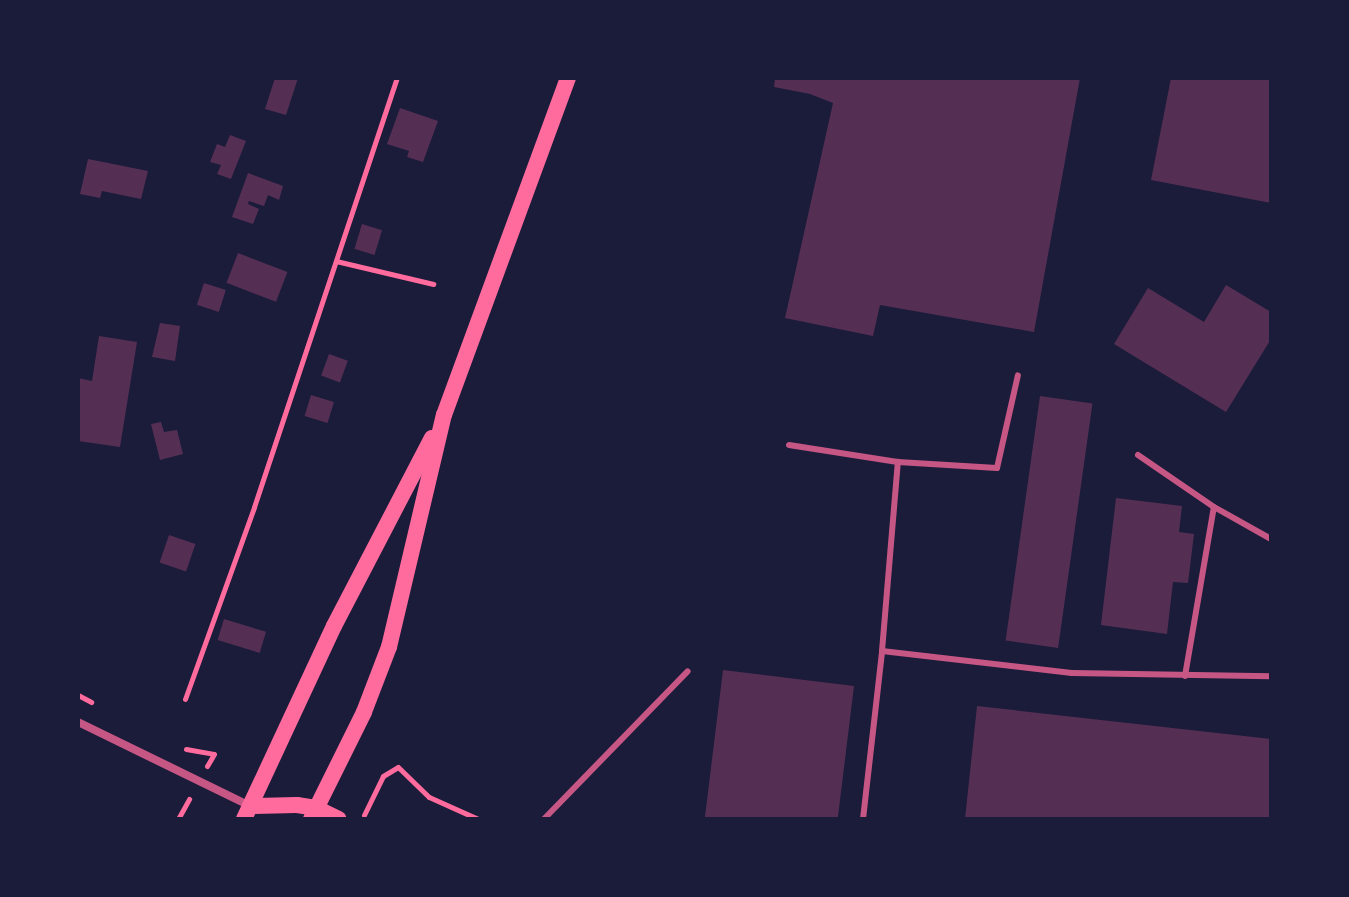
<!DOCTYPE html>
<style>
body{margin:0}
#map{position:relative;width:1349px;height:897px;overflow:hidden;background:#1b1b3a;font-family:Raleway,sans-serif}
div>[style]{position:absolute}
.building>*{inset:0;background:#542f53;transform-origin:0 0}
.path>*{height:5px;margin:-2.5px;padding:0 2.5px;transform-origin:2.5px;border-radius:2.5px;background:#ff6b9d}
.service>*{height:6px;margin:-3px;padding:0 3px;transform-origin:3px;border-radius:3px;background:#c65784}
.minor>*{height:8px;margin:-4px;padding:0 4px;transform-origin:4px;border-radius:4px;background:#c65784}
.secondary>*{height:16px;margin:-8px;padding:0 8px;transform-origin:8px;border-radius:8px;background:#ff6b9d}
span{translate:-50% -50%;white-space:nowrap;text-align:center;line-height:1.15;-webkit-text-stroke:7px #1b1b3a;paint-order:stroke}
.frame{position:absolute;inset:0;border:80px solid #1b1b3a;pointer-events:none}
</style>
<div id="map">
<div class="building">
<div style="clip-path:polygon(275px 78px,298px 78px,286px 115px,265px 109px)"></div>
<div style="clip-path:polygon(775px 78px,1080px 78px,1034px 332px,880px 305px,873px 336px,785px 318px,833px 103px,810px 94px,774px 87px)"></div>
<div style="clip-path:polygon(1171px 78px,1271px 78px,1271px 203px,1151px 180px)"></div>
<div style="clip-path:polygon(400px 108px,438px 121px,423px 162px,407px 157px,409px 151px,387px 144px)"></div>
<div style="clip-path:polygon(230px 135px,246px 141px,231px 179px,217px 174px,221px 165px,210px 162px,217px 144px,225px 147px)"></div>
<div style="clip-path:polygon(88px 159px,148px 171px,141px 199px,102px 191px,100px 198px,80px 194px)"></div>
<div style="clip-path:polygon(248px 173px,283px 186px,279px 200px,268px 195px,264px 206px,249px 201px,248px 204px,259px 209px,253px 224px,232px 217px)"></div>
<div style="left:362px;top:224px;width:21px;height:26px;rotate:17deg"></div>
<div style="left:238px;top:253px;width:53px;height:32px;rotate:21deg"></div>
<div style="left:204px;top:283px;width:23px;height:23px;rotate:18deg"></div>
<div style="clip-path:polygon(1226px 285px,1271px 312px,1271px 339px,1226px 412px,1114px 344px,1148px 288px,1204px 322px)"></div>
<div style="clip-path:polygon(160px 323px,180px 326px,175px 361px,152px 357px)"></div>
<div style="clip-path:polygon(99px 336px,137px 342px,120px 447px,78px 441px,78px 378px,92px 381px)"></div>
<div style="left:329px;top:354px;width:20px;height:23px;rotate:20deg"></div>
<div style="left:311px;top:395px;width:24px;height:22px;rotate:17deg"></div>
<div style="left:1040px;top:396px;width:53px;height:247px;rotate:8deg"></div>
<div style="clip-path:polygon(161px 422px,164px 432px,177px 430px,183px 454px,160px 460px,151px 424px)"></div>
<div style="clip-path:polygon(1116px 498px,1182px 506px,1179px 532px,1194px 534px,1188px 583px,1173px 582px,1167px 634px,1101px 625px)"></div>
<div style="left:169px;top:535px;width:28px;height:29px;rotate:19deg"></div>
<div style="left:224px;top:619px;width:44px;height:22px;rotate:17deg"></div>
<div style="left:723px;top:670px;width:132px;height:150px;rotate:7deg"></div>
<div style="clip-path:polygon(977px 706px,1271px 739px,1271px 819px,965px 819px)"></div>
</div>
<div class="path">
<div style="left:336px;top:261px;width:100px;rotate:13.3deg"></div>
<div style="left:78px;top:695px;width:15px;rotate:28deg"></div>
<div style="left:185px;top:699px;width:204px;rotate:-70.2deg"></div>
<div style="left:254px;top:507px;width:452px;rotate:-71.6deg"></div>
<div style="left:186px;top:749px;width:28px;rotate:10deg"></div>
<div style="left:214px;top:754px;width:14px;rotate:120deg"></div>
<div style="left:364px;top:815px;width:43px;rotate:-64deg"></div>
<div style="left:383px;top:776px;width:17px;rotate:-31deg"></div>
<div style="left:398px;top:767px;width:43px;rotate:44.1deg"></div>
<div style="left:429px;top:797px;width:54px;rotate:24.2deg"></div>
<div style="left:178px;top:819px;width:23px;rotate:-61deg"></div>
</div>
<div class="service">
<div style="left:789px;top:445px;width:110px;rotate:8.9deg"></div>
<div style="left:1138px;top:455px;width:92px;rotate:34.4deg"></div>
<div style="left:882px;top:651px;width:190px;rotate:-85.2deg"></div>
<div style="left:898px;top:462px;width:99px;rotate:3.5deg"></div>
<div style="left:997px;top:468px;width:95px;rotate:-77.3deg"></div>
<div style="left:1185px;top:676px;width:171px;rotate:-80.3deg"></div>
<div style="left:1214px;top:507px;width:65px;rotate:29.3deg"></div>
<div style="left:544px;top:819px;width:206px;rotate:-45.8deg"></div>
<div style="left:863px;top:819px;width:169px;rotate:-83.5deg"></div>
<div style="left:882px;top:651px;width:191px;rotate:6.6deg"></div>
<div style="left:1072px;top:673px;width:199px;rotate:0.9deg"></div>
</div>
<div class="minor">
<div style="left:78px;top:722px;width:191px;rotate:26deg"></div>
</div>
<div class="secondary">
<div style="left:250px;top:806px;width:47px;rotate:-1.2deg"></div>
<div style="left:297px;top:805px;width:19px;rotate:9deg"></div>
<div style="left:316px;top:808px;width:25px;rotate:26deg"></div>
<div style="left:244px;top:819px;width:213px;rotate:-65deg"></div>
<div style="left:334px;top:626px;width:212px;rotate:-62.5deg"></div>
<div style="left:311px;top:819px;width:119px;rotate:-63.6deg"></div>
<div style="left:364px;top:712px;width:70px;rotate:-69deg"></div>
<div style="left:389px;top:647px;width:238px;rotate:-76.7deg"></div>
<div style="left:444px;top:415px;width:359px;rotate:-69.8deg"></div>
</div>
<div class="frame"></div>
</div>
